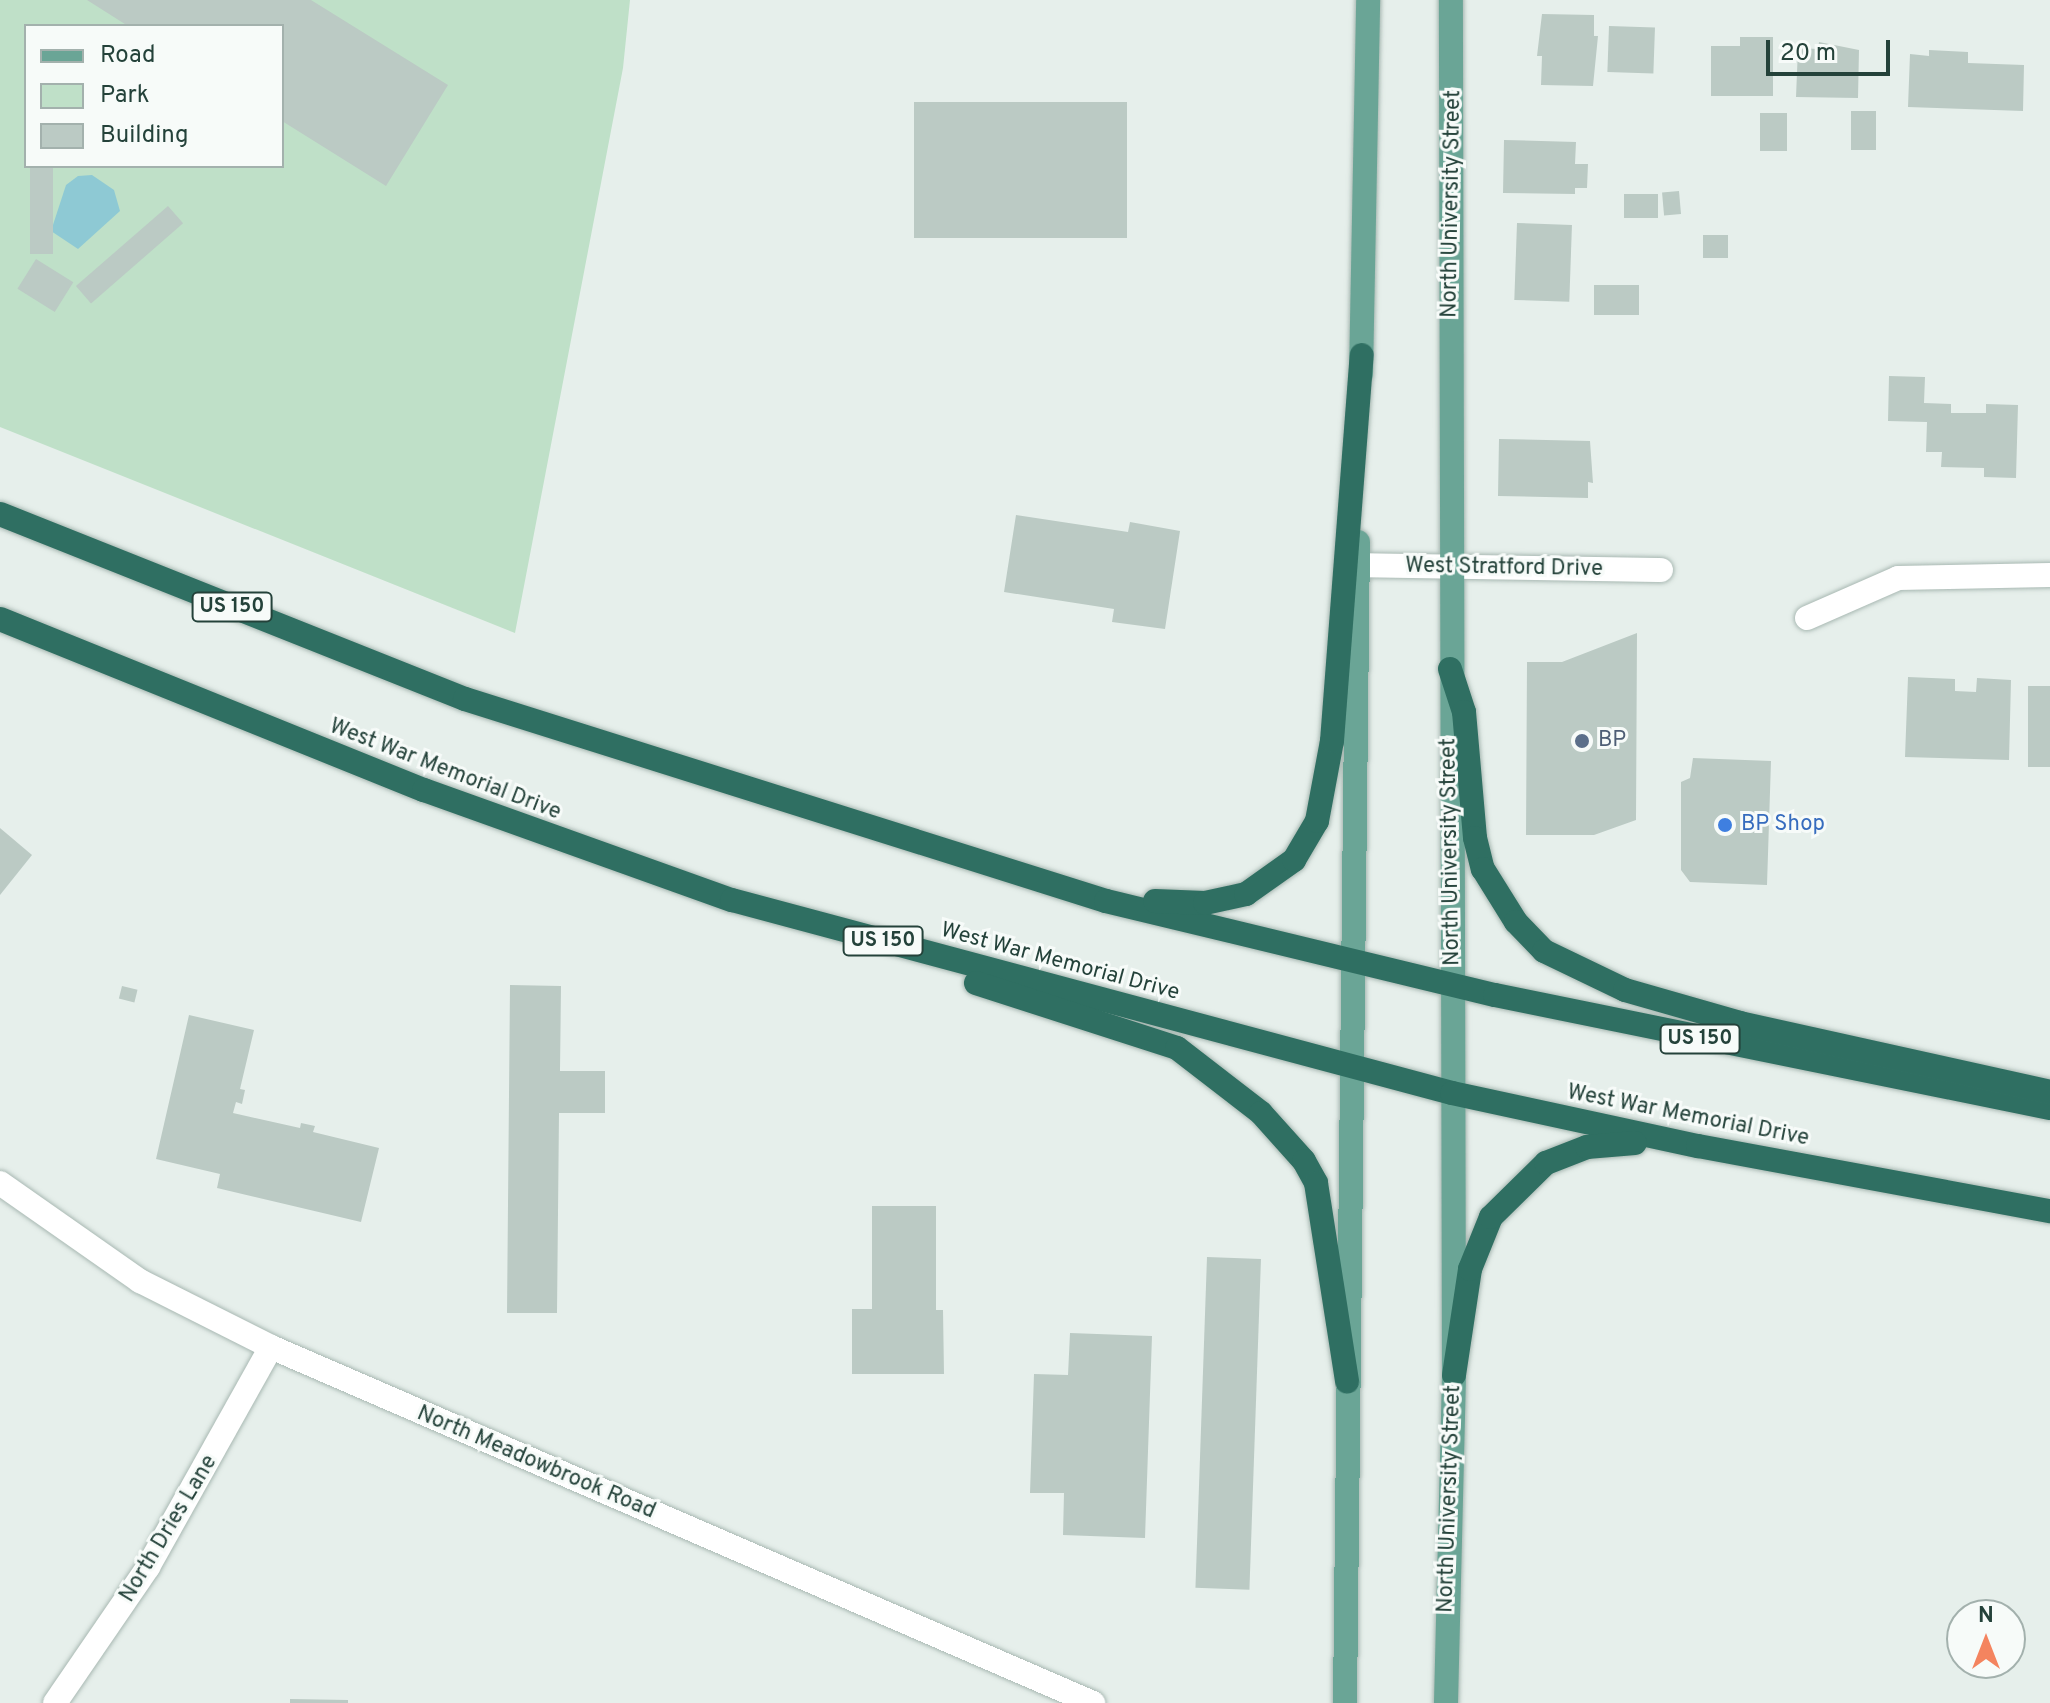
<!DOCTYPE html>
<style>
body{margin:0}
#map{position:relative;width:2050px;height:1703px;overflow:hidden;background:#e6efeb;font-family:Overpass,sans-serif}
div>[style]{position:absolute}
.green>*{inset:0;background:#bfe0c8}
.water>*{inset:0;background:#8ec9d4}
.building>*{inset:0;background:#bbcac4;transform-origin:0 0}
.roads{filter:drop-shadow(0 0 2px #a8b8b2) drop-shadow(0 0 2px #a8b8b2)}
.minor>*{height:24px;margin:-12px;padding:0 12px;transform-origin:12px;border-radius:12px;background:#fff}
.major>*{height:24px;margin:-12px;padding:0 12px;transform-origin:12px;border-radius:12px;background:#6aa596}
.highway>*{height:24px;margin:-12px;padding:0 12px;transform-origin:12px;border-radius:12px;background:#2f6f62}
.dots>*{width:22px;height:22px;translate:-50% -50%;box-sizing:border-box;border:4px solid #f7fbf9;border-radius:50%}
span{translate:-50% -50%;white-space:nowrap;text-align:center;line-height:1.15;-webkit-text-stroke:6px #f7fbf9;paint-order:stroke}
.shield-label span{padding:2px 6px;background:#f7fbf9;border:2px solid;border-radius:6px;-webkit-text-stroke-width:0}
.shield-label{font-size:20px;color:#24423a;font-weight:700}
.street-label{font-size:22px;color:#24423a}
.service-label{font-size:22px;color:#4e5e75}
.left{translate:0 -50%;text-align:left}
.shop-label{font-size:22px;color:#366cbe}
.legend{position:absolute;left:24px;top:24px;width:260px;height:144px;box-sizing:border-box;background:#f7fbf9;border:2px solid #a3b1ad;margin:0;padding:10px 14px;list-style:none;font-size:24px;color:#24423a}
.legend li{display:flex;align-items:center;gap:16px;height:40px}
.legend b{width:40px;border:2px solid #a3b1ad}
.north{position:absolute;left:1946px;top:1599px;width:80px;height:80px;box-sizing:border-box;background:#f7fbf9;border:2px solid #a3b1ad;border-radius:50%;rotate:0deg;font-size:22px;font-weight:700;line-height:32px;text-align:center;color:#24423a}
.north::after{content:'';display:block;margin:auto;width:28px;height:36px;background:#f4845f;clip-path:polygon(50% 0,100% 100%,50% 72%,0 100%)}
.scale{position:absolute;left:1766px;top:40px;width:124px;height:36px;box-sizing:border-box;border:4px solid #24423a;border-top:0;padding-left:10px;font-size:24px;line-height:28px;white-space:nowrap;color:#24423a;-webkit-text-stroke:6px #f7fbf9;paint-order:stroke}
</style>
<div id="map">
<div class="green">
<div style="clip-path:polygon(evenodd,0 0,630px 0,623px 68px,515px 633px,0 427px,0 0,26px 26px,282px 26px,282px 166px,26px 166px,26px 26px)"></div>
</div>
<div class="water">
<div style="clip-path:polygon(92px 175px,114px 190px,120px 211px,78px 249px,51px 231px,66px 185px,78px 176px)"></div>
</div>
<div class="building">
<div style="clip-path:polygon(87px 0,311px 0,448px 85px,386px 186px,282px 121px,282px 26px,128px 26px)"></div>
<div style="clip-path:polygon(1542px 14px,1594px 15px,1594px 36px,1598px 36px,1593px 86px,1541px 85px,1542px 56px,1537px 56px)"></div>
<div style="left:1609px;top:26px;width:46px;height:46px;rotate:2deg"></div>
<div style="clip-path:polygon(1740px 37px,1773px 37px,1773px 96px,1711px 96px,1711px 46px,1740px 46px)"></div>
<div style="clip-path:polygon(1819px 42px,1859px 50px,1858px 98px,1796px 97px,1798px 48px,1818px 49px)"></div>
<div style="clip-path:polygon(1929px 50px,1968px 52px,1968px 63px,2024px 65px,2023px 111px,1908px 107px,1910px 54px,1929px 56px)"></div>
<div style="left:914px;top:102px;width:213px;height:136px"></div>
<div style="left:1851px;top:111px;width:25px;height:39px"></div>
<div style="left:1760px;top:113px;width:27px;height:38px"></div>
<div style="clip-path:polygon(1504px 140px,1576px 142px,1575px 164px,1588px 164px,1587px 188px,1575px 188px,1575px 194px,1503px 193px)"></div>
<div style="left:30px;top:166px;width:23px;height:88px"></div>
<div style="left:1679px;top:191px;width:23px;height:17px;rotate:85deg"></div>
<div style="left:1624px;top:194px;width:34px;height:24px"></div>
<div style="left:168px;top:206px;width:23px;height:122px;rotate:49deg"></div>
<div style="left:1517px;top:223px;width:55px;height:77px;rotate:2deg"></div>
<div style="left:1728px;top:235px;width:23px;height:25px;rotate:90deg"></div>
<div style="left:36px;top:259px;width:44px;height:35px;rotate:32deg"></div>
<div style="left:1594px;top:285px;width:45px;height:30px"></div>
<div style="clip-path:polygon(1889px 376px,1925px 377px,1924px 403px,1951px 404px,1951px 413px,1986px 413px,1986px 404px,2018px 405px,2016px 478px,1984px 477px,1984px 468px,1941px 467px,1942px 452px,1926px 452px,1927px 422px,1888px 421px)"></div>
<div style="clip-path:polygon(1499px 439px,1590px 441px,1593px 483px,1588px 482px,1588px 498px,1498px 496px)"></div>
<div style="clip-path:polygon(1016px 515px,1128px 532px,1130px 522px,1180px 531px,1165px 629px,1112px 622px,1114px 609px,1004px 592px)"></div>
<div style="clip-path:polygon(1637px 633px,1636px 820px,1594px 835px,1526px 835px,1527px 662px,1562px 662px)"></div>
<div style="clip-path:polygon(1908px 677px,1955px 679px,1955px 691px,1976px 692px,1977px 678px,2011px 680px,2009px 760px,1905px 757px)"></div>
<div style="left:2028px;top:686px;width:22px;height:81px"></div>
<div style="clip-path:polygon(1693px 758px,1771px 761px,1767px 885px,1690px 882px,1681px 870px,1681px 782px,1690px 778px)"></div>
<div style="clip-path:polygon(0 828px,32px 855px,0 895px)"></div>
<div style="clip-path:polygon(510px 985px,561px 986px,560px 1071px,605px 1071px,605px 1113px,559px 1113px,557px 1313px,507px 1313px)"></div>
<div style="left:122px;top:986px;width:16px;height:13px;rotate:14deg"></div>
<div style="clip-path:polygon(189px 1015px,254px 1030px,240px 1089px,245px 1090px,242px 1104px,236px 1102px,233px 1113px,300px 1128px,301px 1123px,315px 1126px,313px 1132px,379px 1148px,361px 1222px,217px 1188px,220px 1174px,156px 1159px)"></div>
<div style="clip-path:polygon(872px 1206px,936px 1206px,936px 1310px,943px 1310px,944px 1374px,852px 1374px,852px 1309px,872px 1309px)"></div>
<div style="left:1207px;top:1257px;width:54px;height:331px;rotate:2deg"></div>
<div style="clip-path:polygon(1070px 1333px,1152px 1336px,1145px 1538px,1063px 1535px,1064px 1493px,1030px 1493px,1034px 1374px,1068px 1375px)"></div>
<div style="clip-path:polygon(290px 1699px,348px 1700px,348px 1703px,290px 1703px)"></div>
</div>
<div class="roads">
<div class="minor">
<div style="left:1346px;top:565px;width:315px;rotate:0.9deg"></div>
<div style="left:1807px;top:618px;width:99px;rotate:-23.7deg"></div>
<div style="left:1898px;top:578px;width:152px;rotate:-1.1deg"></div>
<div style="left:0;top:1183px;width:171px;rotate:35deg"></div>
<div style="left:140px;top:1281px;width:147px;rotate:26.7deg"></div>
<div style="left:271px;top:1347px;width:896px;rotate:23.42deg"></div>
<div style="left:55px;top:1703px;width:165px;rotate:-55.6deg"></div>
<div style="left:148px;top:1567px;width:252px;rotate:-60.8deg"></div>
</div>
<div class="major">
<div style="left:1361px;top:374px;width:374px;rotate:-88.9deg"></div>
<div style="left:1345px;top:1703px;width:1161px;rotate:-89.36deg"></div>
<div style="left:1446px;top:1703px;width:328px;rotate:-88.6deg"></div>
<div style="left:1454px;top:1375px;width:1375px;rotate:-90.13deg"></div>
</div>
<div class="highway">
<div style="left:0;top:514px;width:500px;rotate:21.7deg"></div>
<div style="left:465px;top:699px;width:672px;rotate:17.49deg"></div>
<div style="left:1106px;top:901px;width:400px;rotate:13.6deg"></div>
<div style="left:1495px;top:995px;width:566px;rotate:11.51deg"></div>
<div style="left:0;top:619px;width:457px;rotate:22deg"></div>
<div style="left:424px;top:790px;width:327px;rotate:19.7deg"></div>
<div style="left:732px;top:900px;width:745px;rotate:15.01deg"></div>
<div style="left:1452px;top:1093px;width:252px;rotate:12.2deg"></div>
<div style="left:1698px;top:1146px;width:358px;rotate:10.5deg"></div>
<div style="left:1450px;top:669px;width:45px;rotate:72deg"></div>
<div style="left:1464px;top:712px;width:126px;rotate:85deg"></div>
<div style="left:1475px;top:838px;width:32px;rotate:76deg"></div>
<div style="left:1483px;top:869px;width:62px;rotate:58.1deg"></div>
<div style="left:1516px;top:922px;width:40px;rotate:46deg"></div>
<div style="left:1544px;top:951px;width:90px;rotate:25.7deg"></div>
<div style="left:1625px;top:990px;width:120px;rotate:16deg"></div>
<div style="left:1740px;top:1023px;width:318px;rotate:12.5deg"></div>
<div style="left:1155px;top:901px;width:50px;rotate:2.3deg"></div>
<div style="left:1205px;top:903px;width:42px;rotate:-12.4deg"></div>
<div style="left:1246px;top:894px;width:59px;rotate:-35.3deg"></div>
<div style="left:1294px;top:860px;width:45px;rotate:-59.5deg"></div>
<div style="left:1317px;top:821px;width:81px;rotate:-79.4deg"></div>
<div style="left:1332px;top:741px;width:387px;rotate:-85.6deg"></div>
<div style="left:976px;top:983px;width:211px;rotate:17.9deg"></div>
<div style="left:1177px;top:1048px;width:106px;rotate:37.7deg"></div>
<div style="left:1261px;top:1113px;width:64px;rotate:48.1deg"></div>
<div style="left:1304px;top:1161px;width:25px;rotate:61deg"></div>
<div style="left:1316px;top:1183px;width:201px;rotate:81.1deg"></div>
<div style="left:1454px;top:1375px;width:107px;rotate:-81.4deg"></div>
<div style="left:1470px;top:1269px;width:56px;rotate:-68deg"></div>
<div style="left:1491px;top:1217px;width:77px;rotate:-44.5deg"></div>
<div style="left:1546px;top:1163px;width:44px;rotate:-21.3deg"></div>
<div style="left:1587px;top:1147px;width:48px;rotate:-4.8deg"></div>
</div>
</div>
<div class="dots">
<div style="left:1582px;top:741px;background:#5c6f8a"></div>
<div style="left:1725px;top:825px;background:#3f7fe0"></div>
</div>
<div class="shield-label">
<span style="left:232px;top:607px">US 150</span>
<span style="left:883px;top:941px">US 150</span>
<span style="left:1700px;top:1039px">US 150</span>
</div>
<div class="street-label">
<span style="left:1452px;top:204px;rotate:-89deg">North University Street</span>
<span style="left:1504px;top:568px;rotate:1deg">West Stratford Drive</span>
<span style="left:445px;top:770px;rotate:21deg">West War Memorial Drive</span>
<span style="left:1451px;top:852px;rotate:-91deg">North University Street</span>
<span style="left:1060px;top:962px;rotate:15deg">West War Memorial Drive</span>
<span style="left:1688px;top:1116px;rotate:11deg">West War Memorial Drive</span>
<span style="left:536px;top:1463px;rotate:23deg">North Meadowbrook Road</span>
<span style="left:1450px;top:1499px;rotate:-88deg">North University Street</span>
<span style="left:169px;top:1529px;rotate:-59deg">North Dries Lane</span>
</div>
<div class="service-label">
<span class="left" style="left:1598px;top:741px">BP</span>
</div>
<div class="shop-label">
<span class="left" style="left:1741px;top:825px">BP Shop</span>
</div>
<ul class="legend">
<li><b style="height:10px;background:#6aa596"></b>Road</li>
<li><b style="height:22px;background:#bfe0c8"></b>Park</li>
<li><b style="height:22px;background:#bbcac4"></b>Building</li>
</ul>
<div class="north">N</div>
<div class="scale">20 m</div>
</div>
